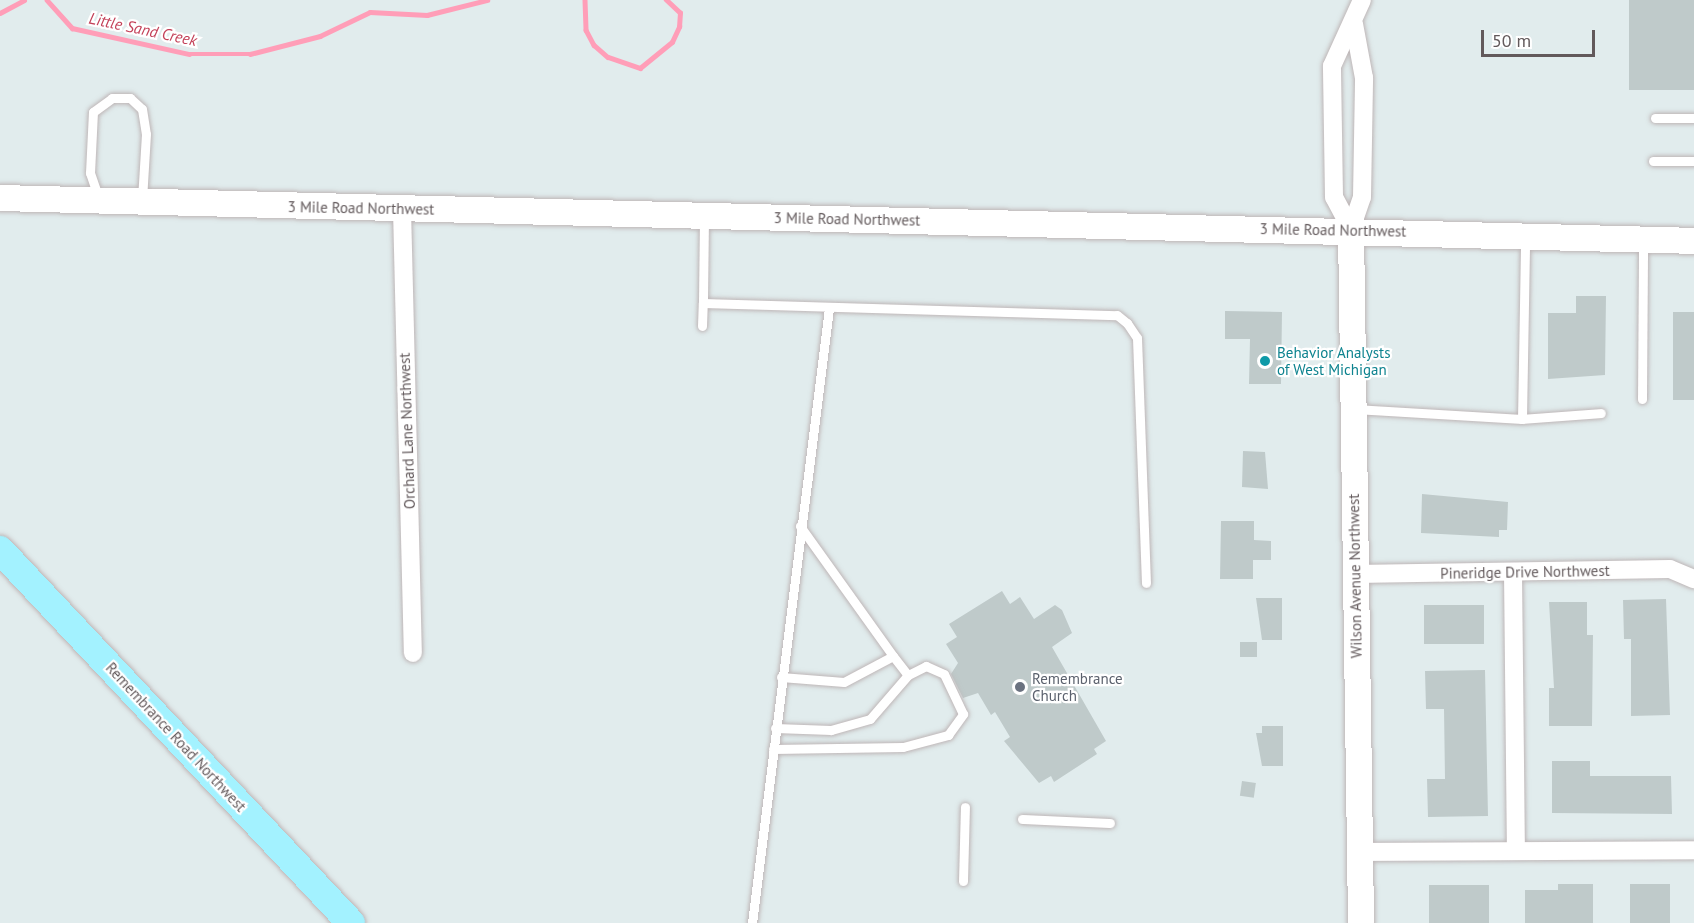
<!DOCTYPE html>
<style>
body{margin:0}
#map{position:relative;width:1694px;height:923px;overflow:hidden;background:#e1eced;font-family:"PT Sans",sans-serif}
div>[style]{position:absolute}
.stream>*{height:4.5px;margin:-2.25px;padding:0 2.25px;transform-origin:2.25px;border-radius:2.25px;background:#ff9eb8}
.building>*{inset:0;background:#bfcaca;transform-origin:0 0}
.roads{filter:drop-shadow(0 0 2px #beb6b7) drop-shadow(0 0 2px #beb6b7)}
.lane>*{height:9px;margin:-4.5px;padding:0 4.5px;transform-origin:4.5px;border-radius:4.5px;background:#fff}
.street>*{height:18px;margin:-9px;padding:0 9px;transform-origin:9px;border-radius:9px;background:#fff}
.secondary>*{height:26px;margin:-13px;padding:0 13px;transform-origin:13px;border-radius:13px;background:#fff}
.primary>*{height:28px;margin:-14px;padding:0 14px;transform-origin:14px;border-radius:14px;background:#a3f2ff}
.dots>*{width:16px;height:16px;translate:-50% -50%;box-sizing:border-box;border:3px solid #fff;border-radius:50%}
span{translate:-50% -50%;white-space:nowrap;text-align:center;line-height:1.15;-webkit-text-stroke:4.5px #fff;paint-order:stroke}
.street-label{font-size:15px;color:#62595b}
.culture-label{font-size:15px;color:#0d838f}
.left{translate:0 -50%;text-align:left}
.worship-label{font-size:15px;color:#5b616d}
.water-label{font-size:16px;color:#c34058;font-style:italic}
.scale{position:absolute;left:1481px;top:30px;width:114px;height:27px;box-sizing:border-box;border:3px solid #62595b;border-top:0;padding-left:8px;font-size:18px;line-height:21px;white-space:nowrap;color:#62595b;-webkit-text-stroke:4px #fff;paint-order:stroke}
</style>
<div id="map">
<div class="stream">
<div style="left:47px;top:0;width:38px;rotate:48deg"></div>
<div style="left:72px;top:28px;width:120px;rotate:12.5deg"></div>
<div style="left:189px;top:54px;width:61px"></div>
<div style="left:250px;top:54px;width:72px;rotate:-14.4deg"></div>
<div style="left:320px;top:36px;width:55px;rotate:-25.6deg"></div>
<div style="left:370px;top:12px;width:57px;rotate:3deg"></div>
<div style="left:427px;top:15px;width:62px;rotate:-14deg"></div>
<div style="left:585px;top:0;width:30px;rotate:88deg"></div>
<div style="left:586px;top:30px;width:17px;rotate:62deg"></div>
<div style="left:594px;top:45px;width:18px;rotate:41deg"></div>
<div style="left:608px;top:57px;width:34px;rotate:19deg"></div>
<div style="left:640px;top:68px;width:41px;rotate:-39.1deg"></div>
<div style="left:672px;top:42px;width:17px;rotate:-65deg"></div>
<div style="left:679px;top:27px;width:14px;rotate:-86deg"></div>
<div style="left:680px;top:13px;width:19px;rotate:-137deg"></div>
<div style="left:0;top:13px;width:27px;rotate:-28deg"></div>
</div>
<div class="building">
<div style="left:1629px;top:0;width:65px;height:90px"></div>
<div style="clip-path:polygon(1576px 296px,1606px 296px,1605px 375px,1548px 379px,1548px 313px,1576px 313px)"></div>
<div style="clip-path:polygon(1225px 311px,1282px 312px,1281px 384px,1249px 384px,1250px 339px,1225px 339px)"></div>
<div style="left:1673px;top:312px;width:21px;height:88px"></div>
<div style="clip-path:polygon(1243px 451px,1265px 452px,1268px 489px,1242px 487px)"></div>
<div style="clip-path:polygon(1422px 494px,1508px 502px,1507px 530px,1499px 530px,1499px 537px,1421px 533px)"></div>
<div style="clip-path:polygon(1221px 521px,1254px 521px,1254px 540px,1271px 541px,1271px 560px,1253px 560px,1253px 579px,1220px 579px)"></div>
<div style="clip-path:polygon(1002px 591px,1010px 604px,1020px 597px,1034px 619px,1055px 605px,1062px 610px,1072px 633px,1052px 647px,1106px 741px,1094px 749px,1097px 754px,1054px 782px,1051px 776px,1039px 783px,1004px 741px,1010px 737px,995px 712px,991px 715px,978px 693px,963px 698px,951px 674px,958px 663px,946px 644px,957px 637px,949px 624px)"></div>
<div style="clip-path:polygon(1256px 598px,1282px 598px,1282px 640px,1262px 640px)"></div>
<div style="clip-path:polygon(1666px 599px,1670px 715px,1631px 716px,1631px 639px,1624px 639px,1623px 600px)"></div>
<div style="clip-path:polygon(1549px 602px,1587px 602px,1587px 635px,1593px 635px,1592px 726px,1549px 726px,1549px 688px,1554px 688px)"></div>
<div style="left:1424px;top:605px;width:60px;height:39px"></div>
<div style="left:1240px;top:642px;width:17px;height:15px"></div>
<div style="clip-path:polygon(1485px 670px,1488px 816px,1428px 817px,1427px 779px,1445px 779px,1444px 709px,1426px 709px,1425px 671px)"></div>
<div style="clip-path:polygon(1262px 726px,1283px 726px,1283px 766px,1262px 766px,1256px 733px,1262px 733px)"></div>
<div style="clip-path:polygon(1552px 761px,1590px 761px,1590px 776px,1671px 776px,1672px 814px,1552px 813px)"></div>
<div style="left:1242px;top:781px;width:14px;height:15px;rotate:8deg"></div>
<div style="clip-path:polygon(1558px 884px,1593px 884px,1593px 923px,1525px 923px,1525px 890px,1558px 890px)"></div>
<div style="left:1630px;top:884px;width:40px;height:39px"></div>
<div style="left:1429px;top:885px;width:60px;height:38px"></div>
</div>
<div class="roads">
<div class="lane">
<div style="left:1655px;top:118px;width:39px"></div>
<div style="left:1653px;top:161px;width:41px"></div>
<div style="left:99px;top:199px;width:28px;rotate:-109deg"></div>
<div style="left:90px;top:173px;width:61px;rotate:-87.2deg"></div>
<div style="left:93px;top:112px;width:24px;rotate:-36deg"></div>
<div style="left:112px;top:98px;width:18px"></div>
<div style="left:130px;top:98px;width:16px;rotate:43deg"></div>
<div style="left:142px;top:109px;width:25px;rotate:81deg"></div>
<div style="left:146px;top:134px;width:66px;rotate:93.5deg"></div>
<div style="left:704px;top:218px;width:85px;rotate:90.7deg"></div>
<div style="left:703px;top:303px;width:414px;rotate:1.7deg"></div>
<div style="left:1117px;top:315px;width:13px;rotate:39deg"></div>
<div style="left:1127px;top:323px;width:18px;rotate:56deg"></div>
<div style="left:1137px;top:338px;width:245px;rotate:87.9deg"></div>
<div style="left:702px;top:326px;width:23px;rotate:-88deg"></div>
<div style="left:1642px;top:399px;width:157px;rotate:-89.6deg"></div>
<div style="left:1355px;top:409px;width:167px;rotate:3.4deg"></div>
<div style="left:1522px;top:419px;width:180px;rotate:-89deg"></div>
<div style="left:1522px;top:419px;width:79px;rotate:-4.3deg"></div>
<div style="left:893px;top:656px;width:24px;rotate:52deg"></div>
<div style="left:781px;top:677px;width:63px;rotate:4.5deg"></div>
<div style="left:844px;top:682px;width:55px;rotate:-28deg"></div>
<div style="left:893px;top:656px;width:160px;rotate:-125.6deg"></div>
<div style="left:773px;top:749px;width:130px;rotate:-0.9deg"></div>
<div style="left:903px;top:747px;width:47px;rotate:-14.9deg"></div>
<div style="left:948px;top:735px;width:26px;rotate:-54deg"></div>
<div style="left:963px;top:714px;width:44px;rotate:-115.4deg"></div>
<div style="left:944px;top:674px;width:20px;rotate:-156deg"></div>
<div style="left:926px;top:666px;width:20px;rotate:153deg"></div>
<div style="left:908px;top:675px;width:58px;rotate:130.8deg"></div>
<div style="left:870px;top:719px;width:41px;rotate:164.2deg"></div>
<div style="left:831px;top:730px;width:56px;rotate:-178deg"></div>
<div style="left:1022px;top:819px;width:88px;rotate:2.6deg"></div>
<div style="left:963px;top:881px;width:74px;rotate:-88.5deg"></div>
<div style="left:752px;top:923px;width:620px;rotate:-82.86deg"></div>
</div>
<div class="street">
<div style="left:402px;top:209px;width:444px;rotate:88.6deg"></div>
<div style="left:1351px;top:229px;width:36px;rotate:-118deg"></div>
<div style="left:1334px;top:197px;width:131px;rotate:-90.9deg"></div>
<div style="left:1332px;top:66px;width:72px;rotate:-65.6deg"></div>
<div style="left:1351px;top:229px;width:34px;rotate:-71deg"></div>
<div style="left:1362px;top:197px;width:119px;rotate:-89deg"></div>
<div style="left:1364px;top:78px;width:55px;rotate:-100.5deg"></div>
<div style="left:1513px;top:572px;width:279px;rotate:89.4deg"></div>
<div style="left:1355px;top:574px;width:315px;rotate:-0.9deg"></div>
<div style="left:1670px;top:569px;width:26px;rotate:23deg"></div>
<div style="left:1360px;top:852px;width:334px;rotate:-0.3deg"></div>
</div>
<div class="secondary">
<div style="left:0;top:198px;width:1695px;rotate:1.45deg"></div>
<div style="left:1351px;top:229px;width:694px;rotate:89.17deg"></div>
</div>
<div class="primary">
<div style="left:0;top:550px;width:512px;rotate:46.74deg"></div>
</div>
</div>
<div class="dots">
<div style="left:1265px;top:361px;background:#0f9aa8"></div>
<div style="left:1020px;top:687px;background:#6b7280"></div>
</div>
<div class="street-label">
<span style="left:361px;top:208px;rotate:1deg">3 Mile Road Northwest</span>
<span style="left:847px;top:219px;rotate:1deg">3 Mile Road Northwest</span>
<span style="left:1333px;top:230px;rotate:1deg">3 Mile Road Northwest</span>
<span style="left:407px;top:431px;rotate:-92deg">Orchard Lane Northwest</span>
<span style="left:1525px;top:572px;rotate:-1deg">Pineridge Drive Northwest</span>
<span style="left:1355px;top:576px;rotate:-91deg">Wilson Avenue Northwest</span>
<span style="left:176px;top:737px;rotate:47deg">Remembrance Road Northwest</span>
</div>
<div class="culture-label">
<span class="left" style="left:1277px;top:361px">Behavior Analysts<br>of West Michigan</span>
</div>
<div class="worship-label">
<span class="left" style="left:1032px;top:687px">Remembrance<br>Church</span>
</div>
<div class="water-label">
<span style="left:143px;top:29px;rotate:12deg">Little Sand Creek</span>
</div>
<div class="scale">50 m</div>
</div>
